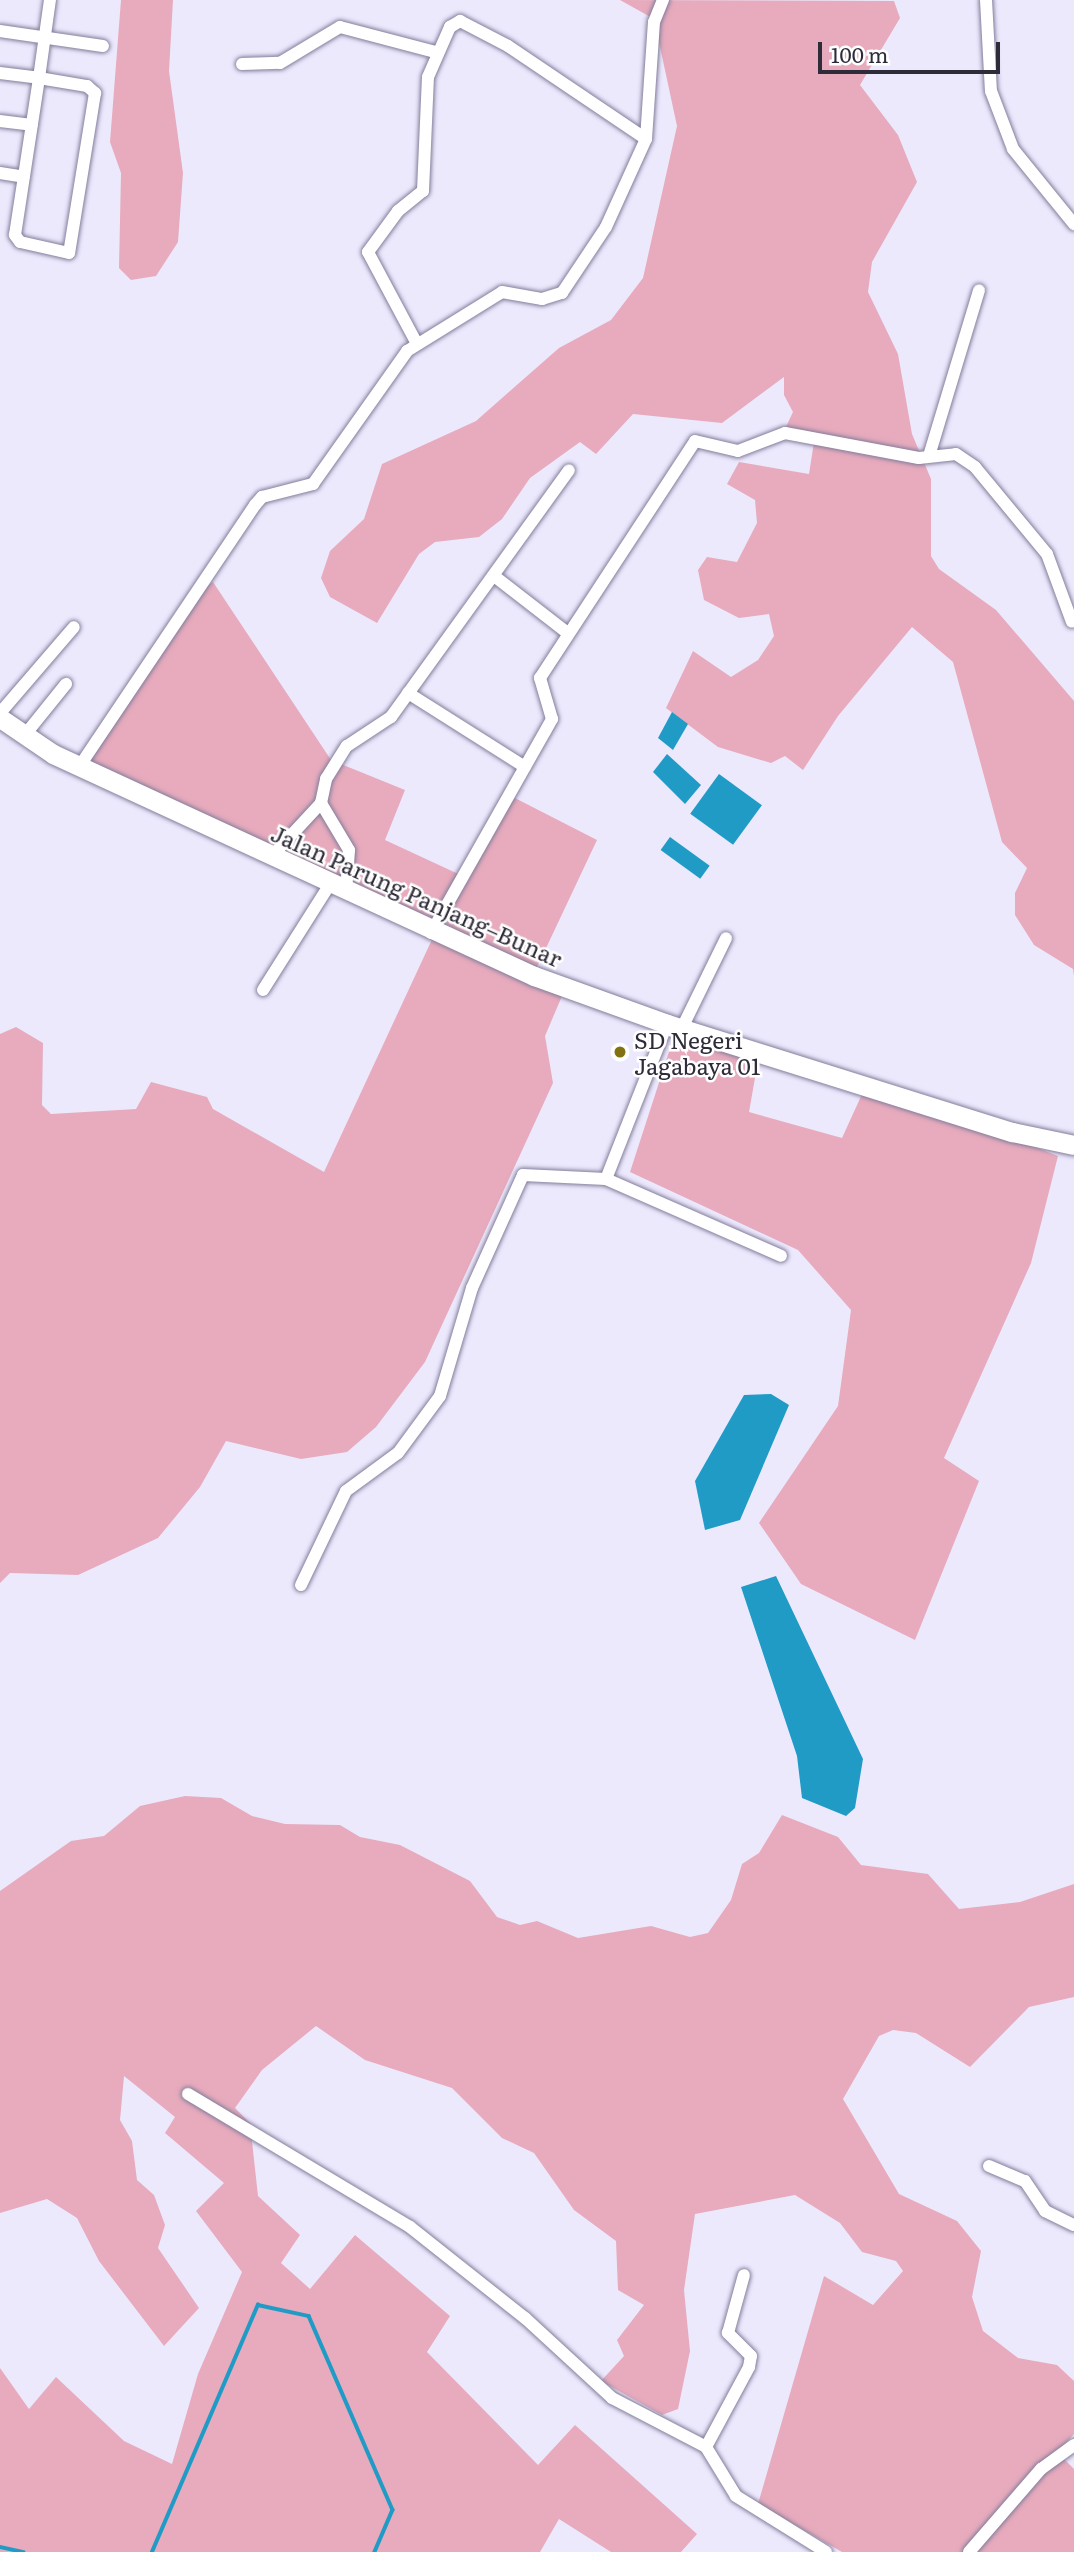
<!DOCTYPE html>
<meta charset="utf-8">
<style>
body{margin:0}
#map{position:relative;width:1074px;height:2552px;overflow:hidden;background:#ece9fd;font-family:Literata,serif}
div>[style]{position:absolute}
.green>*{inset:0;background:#e7abbd}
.water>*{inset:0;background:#1f9bc6;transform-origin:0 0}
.stream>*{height:3.5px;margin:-1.75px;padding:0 1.75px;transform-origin:1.75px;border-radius:1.75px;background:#1f9bc6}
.roads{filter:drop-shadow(0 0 2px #837d9b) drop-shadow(0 0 2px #837d9b)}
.street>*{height:12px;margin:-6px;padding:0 6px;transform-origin:6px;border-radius:6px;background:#fff}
.primary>*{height:19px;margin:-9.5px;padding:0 9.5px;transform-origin:9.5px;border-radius:9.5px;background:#fff}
.dots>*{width:19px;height:19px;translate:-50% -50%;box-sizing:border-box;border:4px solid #fff;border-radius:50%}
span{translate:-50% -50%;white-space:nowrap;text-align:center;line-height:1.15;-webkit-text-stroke:5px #fff;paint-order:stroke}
.street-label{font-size:23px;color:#2e2c39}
.poi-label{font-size:23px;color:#2e2c39}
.left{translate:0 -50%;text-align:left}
.scale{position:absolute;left:818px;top:42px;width:182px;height:32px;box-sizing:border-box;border:4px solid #2e2c39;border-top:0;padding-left:9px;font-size:21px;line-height:24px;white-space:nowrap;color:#2e2c39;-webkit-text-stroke:5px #fff;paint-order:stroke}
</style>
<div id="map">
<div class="green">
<div style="clip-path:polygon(121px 0,173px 0,169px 71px,183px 173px,178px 242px,156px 276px,131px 280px,119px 268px,121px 173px,110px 142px)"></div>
<div style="clip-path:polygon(620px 0,894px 1px,900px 18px,860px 85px,898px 135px,917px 182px,872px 262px,868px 292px,898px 354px,912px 434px,931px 479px,931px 556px,939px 569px,996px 610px,1074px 701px,1074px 976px,1073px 969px,1034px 945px,1015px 915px,1015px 893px,1027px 868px,1002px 842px,953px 662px,912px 627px,838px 716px,803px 770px,785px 756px,771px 763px,718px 747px,666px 708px,693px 651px,731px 677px,758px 660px,774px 636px,769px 614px,739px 618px,704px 600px,698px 570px,707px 557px,737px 562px,757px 523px,755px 500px,727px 484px,739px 462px,809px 474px,814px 442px,783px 433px,793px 412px,784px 395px,784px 377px,722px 423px,633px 414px,596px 454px,580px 442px,530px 478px,502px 519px,479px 537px,435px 542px,419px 554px,377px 623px,330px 597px,321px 578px,330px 551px,364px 519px,382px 464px,476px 421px,559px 348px,611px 320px,643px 278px,677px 126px,654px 19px)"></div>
<div style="clip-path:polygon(213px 582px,331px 760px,405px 790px,385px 840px,467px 878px,511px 796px,597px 840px,531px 980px,562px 996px,545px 1036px,553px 1083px,425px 1362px,376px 1427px,347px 1452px,301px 1459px,226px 1441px,200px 1487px,158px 1538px,78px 1575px,10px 1573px,0 1583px,0 1034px,16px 1027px,43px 1043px,42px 1105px,51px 1114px,136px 1109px,151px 1082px,207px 1097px,213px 1109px,324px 1172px,435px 933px,82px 770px,193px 597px)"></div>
<div style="clip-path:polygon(678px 1024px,761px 1044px,749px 1112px,842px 1138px,868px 1081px,1058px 1156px,1031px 1263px,944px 1458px,979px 1481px,915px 1640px,801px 1584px,759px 1523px,838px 1406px,851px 1310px,798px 1250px,630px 1172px)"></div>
<div style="clip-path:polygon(185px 1796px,221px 1798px,252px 1816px,285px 1824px,340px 1825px,360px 1837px,400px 1845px,470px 1881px,497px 1917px,520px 1925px,537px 1921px,578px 1938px,651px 1926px,690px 1937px,708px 1933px,731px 1900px,742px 1864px,759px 1853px,782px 1815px,838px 1837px,861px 1865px,928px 1874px,959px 1909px,1020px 1902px,1074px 1884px,1074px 1997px,1029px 2007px,970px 2067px,916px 2033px,893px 2030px,879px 2036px,843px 2099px,899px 2194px,957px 2221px,981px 2251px,972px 2297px,983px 2331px,1018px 2358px,1057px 2365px,1074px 2381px,1074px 2434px,1057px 2452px,1074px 2469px,1074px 2552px,842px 2552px,758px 2504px,824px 2276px,873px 2305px,903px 2271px,896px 2261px,862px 2252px,840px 2223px,795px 2195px,695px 2214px,684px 2290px,690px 2351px,678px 2409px,662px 2415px,601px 2381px,624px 2356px,617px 2340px,644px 2305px,618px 2290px,616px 2241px,574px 2210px,534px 2153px,502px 2138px,452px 2088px,365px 2060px,316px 2026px,262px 2070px,235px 2108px,250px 2123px,258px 2196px,300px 2235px,281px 2263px,310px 2289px,355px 2235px,450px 2316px,427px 2352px,538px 2465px,575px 2425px,697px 2534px,681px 2552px,611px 2552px,559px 2519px,540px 2552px,0 2552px,0 2368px,29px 2409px,56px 2377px,124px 2441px,172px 2464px,198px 2374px,242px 2272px,196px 2211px,224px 2183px,165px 2133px,175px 2117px,124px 2076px,120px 2120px,132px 2141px,137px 2180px,154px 2195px,165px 2225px,158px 2248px,199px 2308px,164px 2346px,99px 2261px,77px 2218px,47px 2199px,0 2213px,0 1891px,71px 1841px,104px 1836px,140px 1806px)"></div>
</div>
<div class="water">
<div style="clip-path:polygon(672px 712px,688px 724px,673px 750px,658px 738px)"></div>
<div style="clip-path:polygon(667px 754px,701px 785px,685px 804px,653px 772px)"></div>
<div style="left:719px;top:774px;width:53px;height:49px;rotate:36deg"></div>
<div style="left:670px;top:837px;width:49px;height:16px;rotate:36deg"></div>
<div style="clip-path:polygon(771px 1394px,789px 1405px,740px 1520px,705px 1530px,695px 1481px,744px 1395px)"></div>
<div style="clip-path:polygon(776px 1576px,863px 1759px,855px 1808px,846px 1816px,802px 1798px,797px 1756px,741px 1587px)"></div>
</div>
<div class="stream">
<div style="left:0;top:2547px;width:24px;rotate:12deg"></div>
<div style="left:152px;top:2552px;width:269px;rotate:-66.8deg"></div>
<div style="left:258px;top:2305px;width:52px;rotate:12.2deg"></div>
<div style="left:309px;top:2316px;width:211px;rotate:66.6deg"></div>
<div style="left:393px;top:2510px;width:46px;rotate:113.2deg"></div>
</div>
<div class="roads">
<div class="street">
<div style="left:986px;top:0;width:91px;rotate:86.9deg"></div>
<div style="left:991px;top:91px;width:62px;rotate:69.2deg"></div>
<div style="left:1013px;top:149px;width:97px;rotate:50.9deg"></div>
<div style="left:0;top:31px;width:104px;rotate:8.3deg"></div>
<div style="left:242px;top:64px;width:38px;rotate:-2deg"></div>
<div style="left:280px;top:63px;width:70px;rotate:-31deg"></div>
<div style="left:340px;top:27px;width:98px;rotate:14.7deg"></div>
<div style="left:0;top:73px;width:39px;rotate:7deg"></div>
<div style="left:39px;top:78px;width:49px;rotate:9.5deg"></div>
<div style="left:87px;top:86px;width:11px;rotate:41deg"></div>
<div style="left:95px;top:93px;width:162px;rotate:99.2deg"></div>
<div style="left:69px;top:253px;width:50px;rotate:-167.3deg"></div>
<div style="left:20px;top:242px;width:9px;rotate:-126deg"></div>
<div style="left:15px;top:235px;width:159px;rotate:-81.3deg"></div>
<div style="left:39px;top:78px;width:79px;rotate:-82deg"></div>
<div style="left:0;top:121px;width:32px;rotate:7deg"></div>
<div style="left:0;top:173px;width:24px;rotate:9deg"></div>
<div style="left:416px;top:342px;width:102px;rotate:-118.1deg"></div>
<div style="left:368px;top:252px;width:51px;rotate:-53.8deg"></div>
<div style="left:398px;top:211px;width:32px;rotate:-39deg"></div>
<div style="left:423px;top:191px;width:114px;rotate:-87.5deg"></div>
<div style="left:428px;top:77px;width:55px;rotate:-66.3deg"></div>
<div style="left:450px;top:27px;width:12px;rotate:-31deg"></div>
<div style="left:460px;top:21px;width:54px;rotate:27.5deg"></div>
<div style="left:508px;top:46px;width:166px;rotate:34deg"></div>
<div style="left:929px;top:456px;width:173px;rotate:-73.2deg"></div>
<div style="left:494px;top:576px;width:90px;rotate:37.8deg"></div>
<div style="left:408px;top:693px;width:138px;rotate:32.3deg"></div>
<div style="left:0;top:713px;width:113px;rotate:-49.3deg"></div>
<div style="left:24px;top:736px;width:67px;rotate:-51.1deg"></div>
<div style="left:79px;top:767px;width:316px;rotate:-56.1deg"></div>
<div style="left:255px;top:505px;width:11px;rotate:-49deg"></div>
<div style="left:262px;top:497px;width:53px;rotate:-14.3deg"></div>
<div style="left:313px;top:484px;width:163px;rotate:-54.7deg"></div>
<div style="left:407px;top:351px;width:112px;rotate:-31.8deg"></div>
<div style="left:502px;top:292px;width:41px;rotate:9.9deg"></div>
<div style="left:542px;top:299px;width:21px;rotate:-17deg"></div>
<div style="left:562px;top:293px;width:79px;rotate:-56.3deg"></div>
<div style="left:606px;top:227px;width:97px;rotate:-65.6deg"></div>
<div style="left:646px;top:139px;width:117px;rotate:-86.1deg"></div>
<div style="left:654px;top:22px;width:24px;rotate:-68deg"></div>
<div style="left:271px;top:857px;width:74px;rotate:-47.2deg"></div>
<div style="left:346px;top:892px;width:42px;rotate:-85.9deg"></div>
<div style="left:349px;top:850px;width:55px;rotate:-120.8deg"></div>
<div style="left:321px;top:803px;width:25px;rotate:-78deg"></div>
<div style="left:326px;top:779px;width:39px;rotate:-58deg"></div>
<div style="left:347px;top:746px;width:53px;rotate:-33.4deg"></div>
<div style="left:391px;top:717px;width:304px;rotate:-54.2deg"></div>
<div style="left:431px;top:933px;width:246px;rotate:-60.5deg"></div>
<div style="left:552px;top:719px;width:43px;rotate:-106.3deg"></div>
<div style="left:540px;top:678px;width:283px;rotate:-56.8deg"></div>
<div style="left:695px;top:441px;width:44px;rotate:13.1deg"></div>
<div style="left:738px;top:451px;width:50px;rotate:-21deg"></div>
<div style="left:785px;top:433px;width:136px;rotate:10.6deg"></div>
<div style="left:919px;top:458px;width:37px;rotate:-6deg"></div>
<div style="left:956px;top:454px;width:23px;rotate:34deg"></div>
<div style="left:975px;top:467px;width:113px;rotate:50.4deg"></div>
<div style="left:1047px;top:554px;width:72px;rotate:69.8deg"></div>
<div style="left:263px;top:990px;width:125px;rotate:-57.7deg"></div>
<div style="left:682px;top:1028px;width:100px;rotate:-63.9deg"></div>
<div style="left:606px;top:1179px;width:167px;rotate:-68.5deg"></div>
<div style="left:301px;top:1585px;width:104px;rotate:-64.4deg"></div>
<div style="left:346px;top:1491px;width:64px;rotate:-36.2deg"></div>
<div style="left:398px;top:1453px;width:71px;rotate:-53.6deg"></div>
<div style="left:440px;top:1396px;width:113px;rotate:-73.5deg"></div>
<div style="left:472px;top:1288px;width:124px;rotate:-65.7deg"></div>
<div style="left:523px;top:1175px;width:83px;rotate:2.8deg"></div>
<div style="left:606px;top:1179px;width:191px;rotate:23.7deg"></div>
<div style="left:188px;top:2094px;width:259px;rotate:30.9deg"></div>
<div style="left:410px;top:2227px;width:147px;rotate:38.4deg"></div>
<div style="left:525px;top:2318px;width:118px;rotate:42.6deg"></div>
<div style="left:612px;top:2398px;width:106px;rotate:27.5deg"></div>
<div style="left:706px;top:2447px;width:57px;rotate:58.5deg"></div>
<div style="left:736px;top:2496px;width:106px;rotate:31.9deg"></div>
<div style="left:989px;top:2166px;width:39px;rotate:23deg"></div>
<div style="left:1025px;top:2181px;width:36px;rotate:56deg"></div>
<div style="left:1045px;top:2211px;width:32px;rotate:26deg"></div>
<div style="left:706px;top:2447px;width:91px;rotate:-61.7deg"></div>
<div style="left:749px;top:2367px;width:11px;rotate:-80deg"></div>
<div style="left:751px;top:2356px;width:33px;rotate:-135deg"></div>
<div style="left:728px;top:2333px;width:60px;rotate:-74.6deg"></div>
<div style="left:969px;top:2552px;width:110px;rotate:-49.1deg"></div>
<div style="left:1041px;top:2469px;width:41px;rotate:-36deg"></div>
</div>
<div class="primary">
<div style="left:0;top:718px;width:64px;rotate:34.2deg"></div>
<div style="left:53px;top:754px;width:530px;rotate:24.78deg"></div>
<div style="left:534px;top:976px;width:141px;rotate:19.8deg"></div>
<div style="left:667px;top:1024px;width:362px;rotate:17.4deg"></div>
<div style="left:1012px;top:1132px;width:63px;rotate:11.8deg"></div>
</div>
</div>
<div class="dots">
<div style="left:620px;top:1052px;background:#827112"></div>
</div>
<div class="street-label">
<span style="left:417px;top:895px;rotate:24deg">Jalan Parung Panjang–Bunar</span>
</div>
<div class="poi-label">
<span class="left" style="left:634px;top:1052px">SD Negeri<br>Jagabaya 01</span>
</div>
<div class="scale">100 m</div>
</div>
